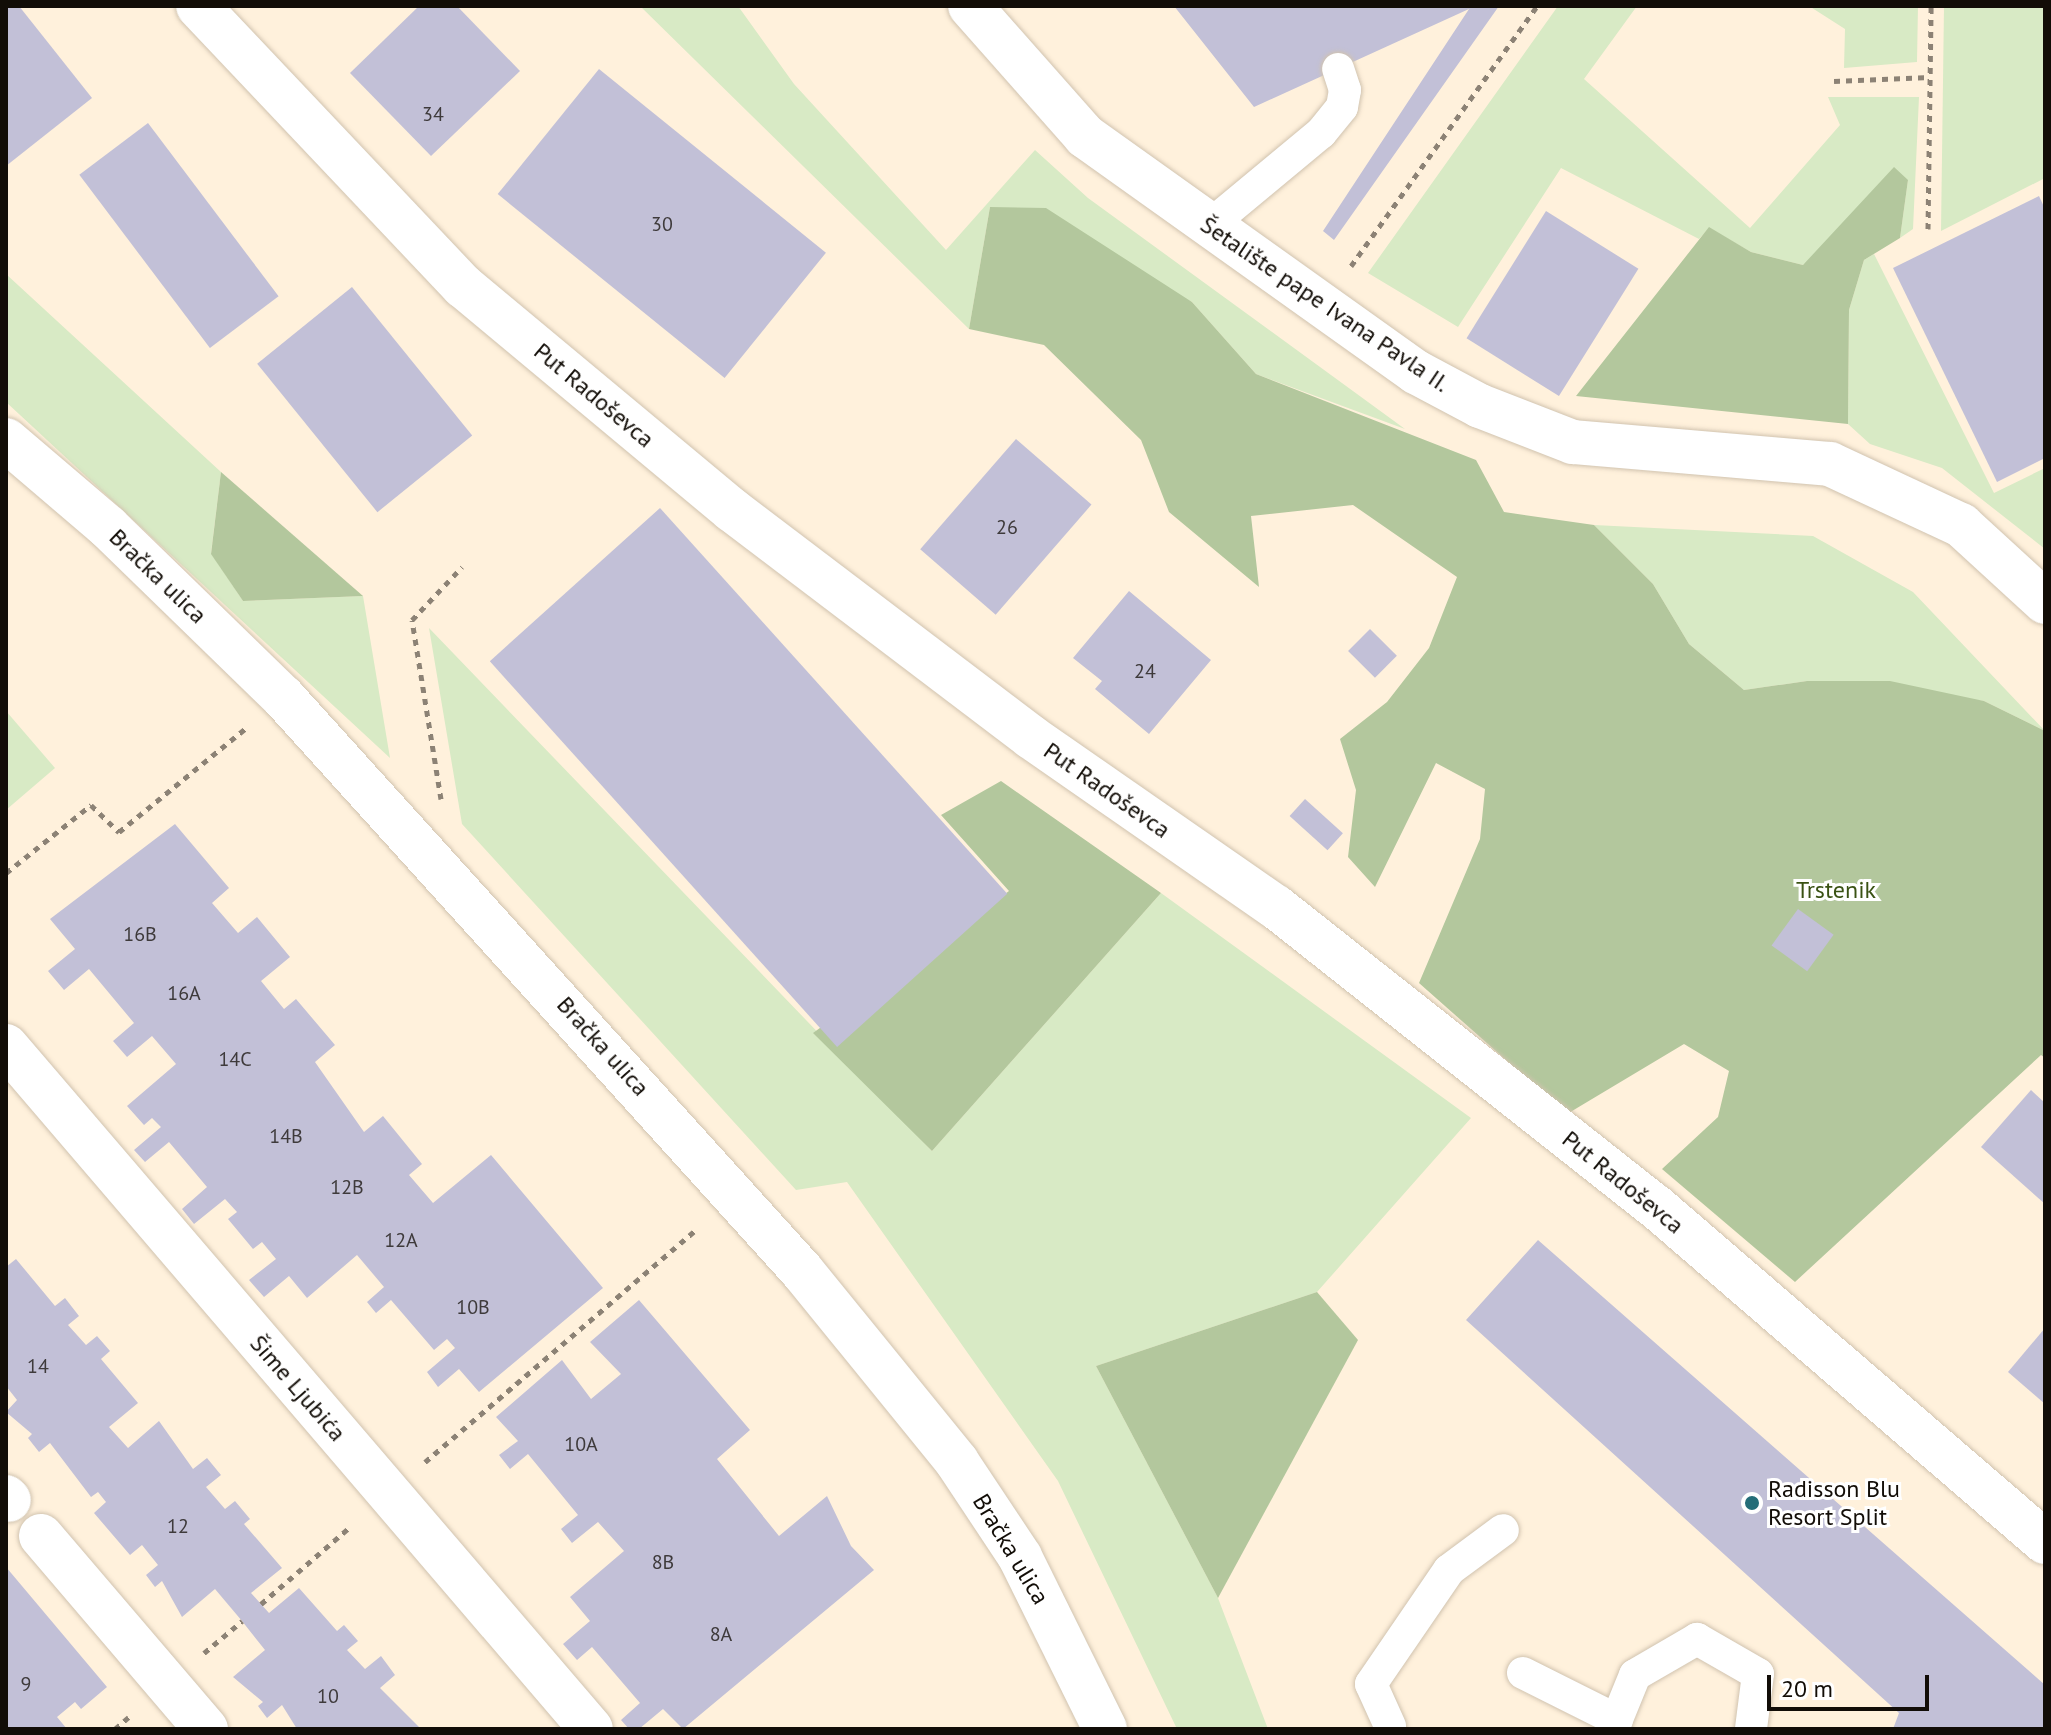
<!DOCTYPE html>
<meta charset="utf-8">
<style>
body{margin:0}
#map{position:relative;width:2051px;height:1735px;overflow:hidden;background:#fff1dc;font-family:"PT Sans",sans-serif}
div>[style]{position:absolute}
.green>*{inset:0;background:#d8eac5}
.forest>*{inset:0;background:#b3c79d}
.building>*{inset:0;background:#c2c0d7;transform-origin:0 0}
.path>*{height:5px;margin-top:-2.5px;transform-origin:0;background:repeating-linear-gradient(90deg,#8c8275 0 6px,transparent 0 12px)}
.roads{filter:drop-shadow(0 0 2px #d1c3af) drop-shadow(0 0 2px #d1c3af)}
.service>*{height:32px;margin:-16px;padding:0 16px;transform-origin:16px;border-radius:16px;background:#fff}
.pedestrian>*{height:44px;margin:-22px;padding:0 22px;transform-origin:22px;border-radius:22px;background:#fff}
.minor>*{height:44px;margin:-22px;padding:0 22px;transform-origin:22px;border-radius:22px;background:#fff}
.tertiary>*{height:44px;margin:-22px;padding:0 22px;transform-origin:22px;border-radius:22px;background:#fff}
.dots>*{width:22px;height:22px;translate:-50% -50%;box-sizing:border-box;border:4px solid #fff;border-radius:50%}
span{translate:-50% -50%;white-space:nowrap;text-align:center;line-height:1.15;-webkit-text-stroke:6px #fff;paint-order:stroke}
.number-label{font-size:20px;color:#3e3a3b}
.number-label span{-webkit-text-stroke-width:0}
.street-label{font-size:24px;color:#120d07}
.park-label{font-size:24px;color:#3a5214}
.poi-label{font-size:24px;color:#120d07}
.left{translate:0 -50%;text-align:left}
.frame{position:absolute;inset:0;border:8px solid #120d07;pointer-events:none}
.scale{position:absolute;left:1767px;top:1675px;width:162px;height:36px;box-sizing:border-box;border:4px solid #120d07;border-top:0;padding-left:10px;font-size:24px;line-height:28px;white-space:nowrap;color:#120d07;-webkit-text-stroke:6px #fff;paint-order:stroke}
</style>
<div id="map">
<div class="green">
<div style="clip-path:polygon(640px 6px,738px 6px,794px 84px,946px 250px,1035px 150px,1088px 198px,1405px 429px,1256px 374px,1192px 302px,990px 207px,969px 329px)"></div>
<div style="clip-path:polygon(1558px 6px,1637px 6px,1584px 79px,1750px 228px,1840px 125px,1828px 97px,1919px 97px,1913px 229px,1900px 238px,1908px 180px,1803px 265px,1751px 252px,1709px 228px,1699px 239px,1561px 168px,1458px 327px,1368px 273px)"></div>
<div style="clip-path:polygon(1809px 6px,1918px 6px,1917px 62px,1844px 68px,1845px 29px)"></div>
<div style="clip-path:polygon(1944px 6px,2045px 6px,2045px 178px,1941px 231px)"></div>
<div style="clip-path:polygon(1874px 254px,1994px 493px,2045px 468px,2045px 549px,1942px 468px,1870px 444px,1848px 424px,1849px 310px,1864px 260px)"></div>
<div style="clip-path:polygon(6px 274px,221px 472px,211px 553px,243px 601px,363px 596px,390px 758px,6px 402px)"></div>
<div style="clip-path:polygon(1594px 525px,1813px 536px,1913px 592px,2045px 731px,1984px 701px,1807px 681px,1744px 690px,1689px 644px,1653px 584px)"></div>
<div style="clip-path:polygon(429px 628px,932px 1151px,1161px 893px,1471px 1118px,1317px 1292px,1096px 1366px,1218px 1598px,1268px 1729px,1177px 1729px,1058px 1481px,847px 1182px,796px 1190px,462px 824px)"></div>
<div style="clip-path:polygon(6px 711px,55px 768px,6px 810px)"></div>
</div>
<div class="forest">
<div style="clip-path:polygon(1894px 167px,1908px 180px,1900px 238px,1864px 260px,1849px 310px,1848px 424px,1576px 396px,1709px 227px,1751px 252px,1803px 265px)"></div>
<div style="clip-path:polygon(990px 207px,1046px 208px,1192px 302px,1256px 374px,1476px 460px,1504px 512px,1594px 525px,1653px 584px,1689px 644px,1744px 690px,1807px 681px,1890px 681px,1984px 701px,2045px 731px,2045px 1058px,2041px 1055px,1795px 1282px,1662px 1169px,1718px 1117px,1729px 1071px,1684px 1044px,1567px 1114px,1419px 983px,1480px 839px,1485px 789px,1436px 763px,1375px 887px,1348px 857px,1356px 790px,1340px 739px,1387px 702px,1429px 648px,1457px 577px,1353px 505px,1251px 516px,1259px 587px,1169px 512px,1141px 440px,1044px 345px,969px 329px)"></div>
<div style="clip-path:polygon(221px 472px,363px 596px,243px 601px,211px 554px)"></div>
<div style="clip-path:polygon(1001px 781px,1161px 893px,932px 1151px,813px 1033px,1009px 891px,941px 815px)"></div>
<div style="clip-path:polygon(1317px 1292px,1358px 1340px,1218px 1598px,1096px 1366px)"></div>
</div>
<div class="building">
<div style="clip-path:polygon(6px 6px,19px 6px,92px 98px,6px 166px)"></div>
<div style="clip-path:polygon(419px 6px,457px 6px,520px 71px,431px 156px,350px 73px)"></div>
<div style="clip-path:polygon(1174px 6px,1499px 6px,1334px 240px,1323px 231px,1469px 9px,1254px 107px)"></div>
<div style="left:599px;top:69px;width:292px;height:161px;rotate:39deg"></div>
<div style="left:148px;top:123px;width:217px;height:86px;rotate:53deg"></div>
<div style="clip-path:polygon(2039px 196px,2045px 209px,2045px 458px,1997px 482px,1893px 268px)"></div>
<div style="left:1546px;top:211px;width:109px;height:150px;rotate:32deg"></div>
<div style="left:352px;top:287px;width:191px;height:122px;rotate:51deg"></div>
<div style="left:1016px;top:439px;width:100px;height:146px;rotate:41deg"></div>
<div style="left:660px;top:508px;width:519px;height:229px;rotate:48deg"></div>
<div style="clip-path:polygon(1129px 591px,1211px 660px,1149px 734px,1095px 689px,1102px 681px,1073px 658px)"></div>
<div style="left:1370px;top:629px;width:38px;height:31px;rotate:45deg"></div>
<div style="left:1305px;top:799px;width:51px;height:23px;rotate:42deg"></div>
<div style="clip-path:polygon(175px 824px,229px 888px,212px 903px,238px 933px,257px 917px,290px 957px,261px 981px,284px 1009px,296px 999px,335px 1045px,315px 1062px,364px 1132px,383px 1116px,422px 1164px,409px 1175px,433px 1203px,491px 1155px,603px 1288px,479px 1392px,459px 1369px,438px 1387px,427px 1372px,455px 1348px,447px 1339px,434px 1350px,391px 1300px,376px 1313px,367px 1302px,384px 1287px,357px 1255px,307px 1298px,289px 1276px,264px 1297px,249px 1280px,276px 1259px,262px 1242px,253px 1249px,228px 1219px,237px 1212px,225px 1199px,194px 1224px,182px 1209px,207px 1187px,169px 1142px,145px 1162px,134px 1150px,161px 1127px,152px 1118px,144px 1125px,127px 1106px,176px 1064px,152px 1036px,127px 1057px,113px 1041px,134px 1023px,89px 969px,64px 990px,48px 971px,75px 949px,50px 919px)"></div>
<div style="left:1798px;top:909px;width:44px;height:45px;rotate:36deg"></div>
<div style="clip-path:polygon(2031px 1090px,2045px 1103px,2045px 1204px,1981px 1147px)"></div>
<div style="clip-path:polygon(1538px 1240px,2045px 1685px,2045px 1729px,1893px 1729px,1899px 1713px,1466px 1320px)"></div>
<div style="clip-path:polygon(16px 1259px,55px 1306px,65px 1298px,79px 1316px,68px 1325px,86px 1345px,97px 1336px,110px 1351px,101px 1359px,138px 1403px,109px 1427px,128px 1448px,159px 1421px,193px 1469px,207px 1458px,221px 1475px,206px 1487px,225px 1509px,235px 1501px,250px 1519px,244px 1524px,282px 1568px,251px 1593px,269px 1613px,299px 1588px,337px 1631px,344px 1625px,358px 1641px,347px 1650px,365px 1669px,381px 1656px,395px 1675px,380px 1688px,421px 1729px,297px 1729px,282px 1705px,267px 1718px,258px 1706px,263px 1702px,233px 1677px,265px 1650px,242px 1621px,215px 1589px,182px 1617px,162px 1581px,155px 1587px,146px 1575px,158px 1565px,142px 1545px,130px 1555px,94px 1513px,106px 1502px,98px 1492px,91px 1497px,50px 1443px,39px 1452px,28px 1438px,32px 1434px,6px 1412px,17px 1400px,6px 1386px,6px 1267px)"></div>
<div style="clip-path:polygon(639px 1300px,750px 1430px,717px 1459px,779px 1536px,827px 1496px,851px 1546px,874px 1570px,683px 1729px,663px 1709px,639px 1729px,629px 1729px,621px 1720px,640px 1703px,592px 1647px,577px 1660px,563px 1644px,590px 1621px,570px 1597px,624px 1551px,598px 1522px,572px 1543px,561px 1529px,578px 1515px,528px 1454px,510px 1469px,499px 1455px,518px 1441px,496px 1417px,562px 1360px,591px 1399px,621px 1374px,590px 1342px)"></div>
<div style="clip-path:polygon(2045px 1328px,2045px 1404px,2008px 1372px)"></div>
<div style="clip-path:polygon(6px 1567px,107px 1687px,81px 1709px,75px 1702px,57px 1717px,67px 1729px,6px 1729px)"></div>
</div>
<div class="path">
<div style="left:1834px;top:81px;width:96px;rotate:-2.4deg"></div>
<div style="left:1928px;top:229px;width:223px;rotate:-89.2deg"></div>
<div style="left:1351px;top:266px;width:320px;rotate:-54.4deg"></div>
<div style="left:441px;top:799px;width:181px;rotate:-99.2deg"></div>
<div style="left:412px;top:620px;width:73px;rotate:-46.7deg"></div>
<div style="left:6px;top:873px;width:109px;rotate:-38.7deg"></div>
<div style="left:91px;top:805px;width:39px;rotate:44deg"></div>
<div style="left:119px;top:832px;width:163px;rotate:-39.3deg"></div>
<div style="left:425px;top:1462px;width:358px;rotate:-40.6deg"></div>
<div style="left:261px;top:1604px;width:119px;rotate:-40.9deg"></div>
<div style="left:204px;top:1653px;width:50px;rotate:-40.1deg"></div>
<div style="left:115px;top:1729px;width:18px;rotate:-41deg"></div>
</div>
<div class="roads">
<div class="service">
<div style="left:1210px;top:225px;width:144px;rotate:-39.7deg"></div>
<div style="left:1321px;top:133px;width:33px;rotate:-51deg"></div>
<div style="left:1342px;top:107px;width:17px;rotate:-80deg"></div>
<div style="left:1345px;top:90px;width:22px;rotate:-108deg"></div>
<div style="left:1523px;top:1673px;width:105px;rotate:26.6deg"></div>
<div style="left:1390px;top:1726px;width:46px;rotate:-114.3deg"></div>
<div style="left:1371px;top:1684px;width:138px;rotate:-55.6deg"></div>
<div style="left:1449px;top:1570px;width:67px;rotate:-36.5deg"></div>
<div style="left:1613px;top:1729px;width:58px;rotate:-67.8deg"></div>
<div style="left:1635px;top:1675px;width:72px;rotate:-30.1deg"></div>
<div style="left:1697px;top:1639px;width:70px;rotate:29.8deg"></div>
<div style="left:1758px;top:1674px;width:55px;rotate:97.3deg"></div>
</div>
<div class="pedestrian">
<div style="left:6px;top:1497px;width:4px;rotate:45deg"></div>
<div style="left:41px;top:1536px;width:254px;rotate:49.5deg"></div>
</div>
<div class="minor">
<div style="left:198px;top:6px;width:386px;rotate:46.6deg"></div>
<div style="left:463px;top:286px;width:350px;rotate:39.8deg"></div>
<div style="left:732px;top:510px;width:375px;rotate:37.2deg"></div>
<div style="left:1031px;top:737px;width:298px;rotate:34.8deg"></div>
<div style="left:1276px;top:907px;width:483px;rotate:38.3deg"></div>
<div style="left:1655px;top:1206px;width:515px;rotate:40.75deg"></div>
<div style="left:970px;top:6px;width:174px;rotate:48.5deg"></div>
<div style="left:1085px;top:136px;width:407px;rotate:35.5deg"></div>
<div style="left:1416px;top:372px;width:72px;rotate:28deg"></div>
<div style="left:1480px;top:406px;width:100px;rotate:21.2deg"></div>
<div style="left:1573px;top:442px;width:258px;rotate:4.9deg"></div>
<div style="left:1830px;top:464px;width:145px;rotate:25deg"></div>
<div style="left:1961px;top:525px;width:114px;rotate:42.5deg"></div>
<div style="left:6px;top:1046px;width:899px;rotate:49.42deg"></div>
</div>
<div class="tertiary">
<div style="left:6px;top:440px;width:134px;rotate:40.5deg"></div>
<div style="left:108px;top:527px;width:244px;rotate:44.2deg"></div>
<div style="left:283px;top:697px;width:774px;rotate:47.88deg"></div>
<div style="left:802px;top:1271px;width:246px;rotate:50.9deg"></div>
<div style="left:957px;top:1462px;width:114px;rotate:56.4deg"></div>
<div style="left:1020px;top:1557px;width:192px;rotate:63.7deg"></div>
</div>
</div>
<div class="dots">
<div style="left:1752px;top:1503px;background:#246d78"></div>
</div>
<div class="number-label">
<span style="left:433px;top:114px">34</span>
<span style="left:662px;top:224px">30</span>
<span style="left:1007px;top:527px">26</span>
<span style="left:1145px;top:671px">24</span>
<span style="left:140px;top:934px">16B</span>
<span style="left:184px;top:993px">16A</span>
<span style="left:235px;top:1059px">14C</span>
<span style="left:286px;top:1136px">14B</span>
<span style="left:347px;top:1187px">12B</span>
<span style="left:401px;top:1240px">12A</span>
<span style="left:473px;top:1307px">10B</span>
<span style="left:38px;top:1366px">14</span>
<span style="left:581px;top:1444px">10A</span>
<span style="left:178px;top:1526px">12</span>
<span style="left:663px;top:1562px">8B</span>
<span style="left:721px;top:1634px">8A</span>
<span style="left:26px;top:1684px">9</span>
<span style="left:328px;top:1696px">10</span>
</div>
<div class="street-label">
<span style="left:1325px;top:304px;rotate:34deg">Šetalište pape Ivana Pavla II.</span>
<span style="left:594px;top:395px;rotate:40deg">Put Radoševca</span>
<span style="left:158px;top:576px;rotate:44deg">Bračka ulica</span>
<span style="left:1107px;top:790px;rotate:35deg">Put Radoševca</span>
<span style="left:603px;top:1046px;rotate:48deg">Bračka ulica</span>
<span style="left:1623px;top:1182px;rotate:39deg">Put Radoševca</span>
<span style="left:298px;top:1388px;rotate:49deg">Šime Ljubića</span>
<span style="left:1011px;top:1549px;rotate:59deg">Bračka ulica</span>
</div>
<div class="park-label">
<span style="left:1836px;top:890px">Trstenik</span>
</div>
<div class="poi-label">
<span class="left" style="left:1768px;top:1503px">Radisson Blu<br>Resort Split</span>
</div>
<div class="frame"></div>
<div class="scale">20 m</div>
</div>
